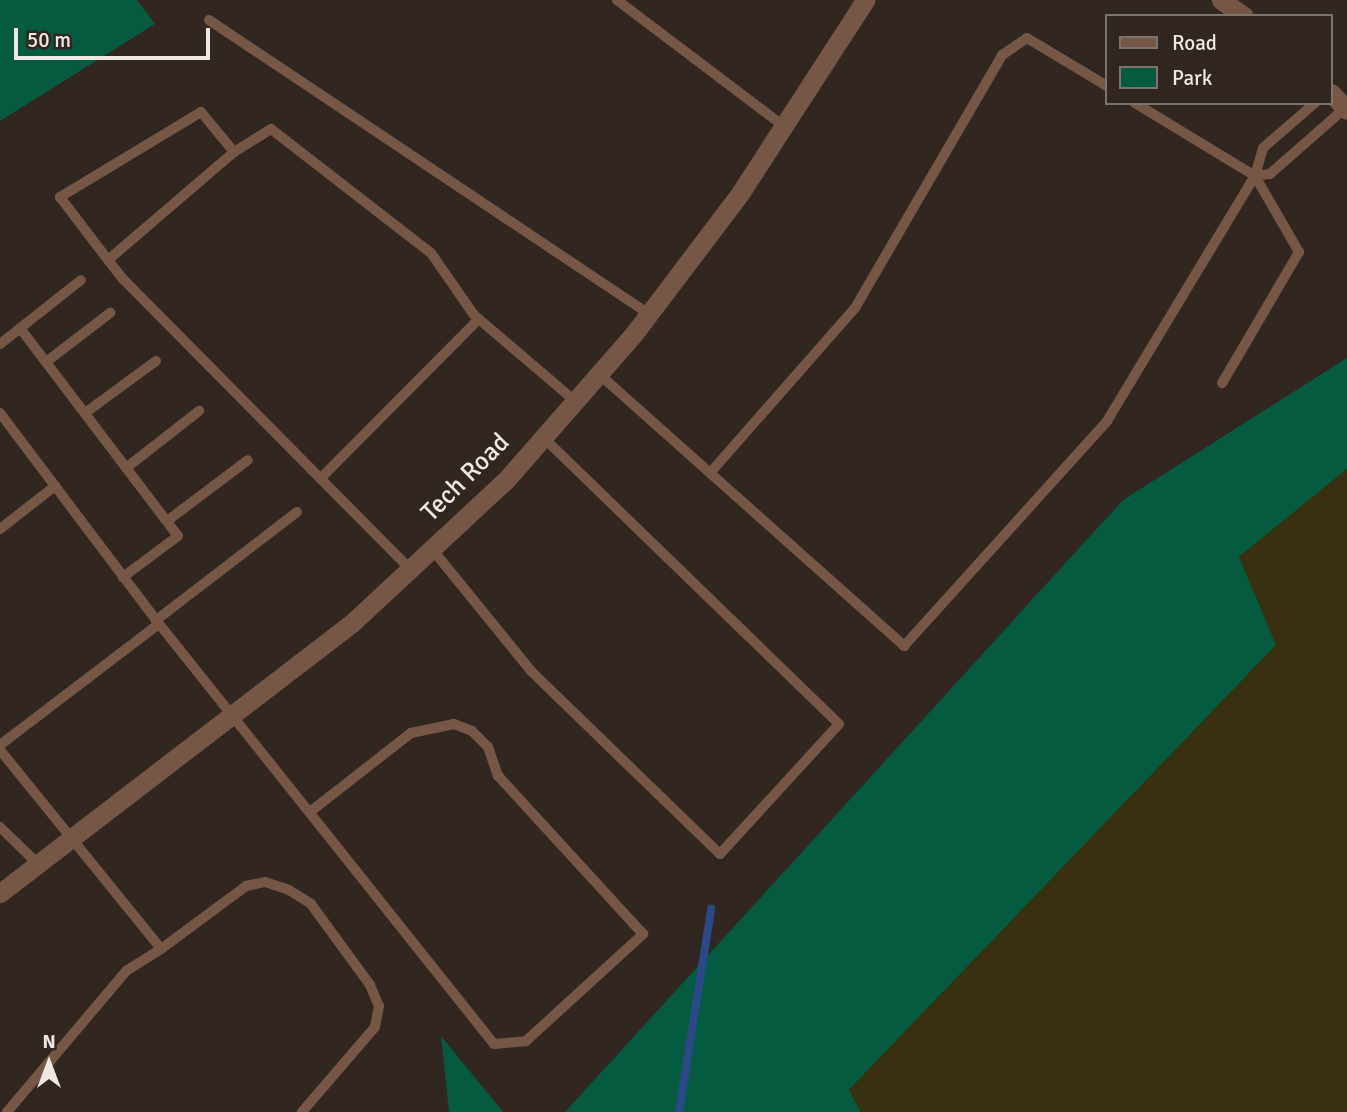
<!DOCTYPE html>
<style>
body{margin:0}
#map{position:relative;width:1347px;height:1112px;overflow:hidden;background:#312620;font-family:Signika,sans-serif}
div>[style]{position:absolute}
.green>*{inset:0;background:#045b3f}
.sand>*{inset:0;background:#383010}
.stream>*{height:8px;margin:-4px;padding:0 4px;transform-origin:4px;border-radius:4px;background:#2c4886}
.service>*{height:10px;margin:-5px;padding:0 5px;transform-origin:5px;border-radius:5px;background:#765746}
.minor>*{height:19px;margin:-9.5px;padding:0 9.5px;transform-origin:9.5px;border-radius:9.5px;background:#765746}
span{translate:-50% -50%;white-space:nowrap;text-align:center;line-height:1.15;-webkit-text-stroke:6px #312620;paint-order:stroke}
.street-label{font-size:26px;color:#efe7e3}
.legend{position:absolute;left:1105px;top:14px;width:228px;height:91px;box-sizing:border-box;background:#312620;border:2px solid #7d736e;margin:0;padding:9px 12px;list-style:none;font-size:21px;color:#efe7e3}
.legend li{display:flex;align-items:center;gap:14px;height:35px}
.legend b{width:35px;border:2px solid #7d736e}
.north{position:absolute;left:14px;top:1028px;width:70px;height:70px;-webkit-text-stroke:5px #312620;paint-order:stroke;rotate:0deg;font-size:19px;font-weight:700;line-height:28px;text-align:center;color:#efe7e3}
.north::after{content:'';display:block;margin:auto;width:24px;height:32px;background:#efe7e3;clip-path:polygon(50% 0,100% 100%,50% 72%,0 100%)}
.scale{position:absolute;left:14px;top:28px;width:196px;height:32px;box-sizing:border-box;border:4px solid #efe7e3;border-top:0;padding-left:9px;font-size:21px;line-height:24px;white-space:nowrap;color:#efe7e3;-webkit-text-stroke:5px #312620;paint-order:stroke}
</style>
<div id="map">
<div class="green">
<div style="clip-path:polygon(0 0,137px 0,155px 24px,0 121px)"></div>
<div style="clip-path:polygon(1347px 358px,1347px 469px,1239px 557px,1277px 644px,849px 1090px,861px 1112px,565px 1112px,1123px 500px)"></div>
<div style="clip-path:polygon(441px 1036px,503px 1112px,449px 1112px)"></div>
</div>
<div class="sand">
<div style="clip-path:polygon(1347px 469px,1347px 1112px,861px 1112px,849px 1090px,1276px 645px,1239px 557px)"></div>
</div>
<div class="stream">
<div style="left:679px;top:1112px;width:206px;rotate:-81deg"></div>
</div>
<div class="service">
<div style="left:617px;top:0;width:211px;rotate:37.1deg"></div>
<div style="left:209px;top:20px;width:529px;rotate:33.75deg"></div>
<div style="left:1135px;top:103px;width:140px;rotate:31.3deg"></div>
<div style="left:1255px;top:176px;width:88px;rotate:59.9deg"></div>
<div style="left:1299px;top:252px;width:152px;rotate:120.4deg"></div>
<div style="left:234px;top:152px;width:44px;rotate:-31.9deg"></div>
<div style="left:271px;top:129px;width:202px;rotate:37.8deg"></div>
<div style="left:431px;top:253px;width:75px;rotate:55.3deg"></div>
<div style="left:474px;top:315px;width:133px;rotate:40.4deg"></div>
<div style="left:1255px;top:176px;width:15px;rotate:-8deg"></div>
<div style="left:1270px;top:174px;width:100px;rotate:-41.3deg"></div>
<div style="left:108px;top:260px;width:166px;rotate:-40.6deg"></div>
<div style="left:234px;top:152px;width:52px;rotate:-129.5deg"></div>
<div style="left:201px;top:112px;width:165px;rotate:148.9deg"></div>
<div style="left:60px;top:197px;width:79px;rotate:52.7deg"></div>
<div style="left:108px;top:260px;width:24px;rotate:52deg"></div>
<div style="left:123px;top:279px;width:408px;rotate:45.3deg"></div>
<div style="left:20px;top:328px;width:261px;rotate:52.8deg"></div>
<div style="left:178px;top:536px;width:69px;rotate:143.3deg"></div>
<div style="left:0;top:344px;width:103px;rotate:-38.3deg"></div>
<div style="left:46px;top:362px;width:81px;rotate:-37.4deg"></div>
<div style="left:599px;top:374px;width:409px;rotate:41.7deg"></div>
<div style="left:904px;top:646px;width:303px;rotate:-47.9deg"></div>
<div style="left:1107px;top:421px;width:286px;rotate:-58.9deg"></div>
<div style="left:1255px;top:176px;width:29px;rotate:-74deg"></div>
<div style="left:1263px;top:148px;width:69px;rotate:-40.9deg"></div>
<div style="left:0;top:413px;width:259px;rotate:53deg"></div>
<div style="left:85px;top:413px;width:88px;rotate:-36.2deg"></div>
<div style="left:126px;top:468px;width:93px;rotate:-38deg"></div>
<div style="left:710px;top:473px;width:220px;rotate:-48.7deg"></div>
<div style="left:855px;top:308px;width:293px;rotate:-59.8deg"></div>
<div style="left:1002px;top:55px;width:30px;rotate:-34deg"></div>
<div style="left:1027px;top:38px;width:93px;rotate:31deg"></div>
<div style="left:321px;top:478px;width:224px;rotate:-45.2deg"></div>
<div style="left:297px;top:512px;width:178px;rotate:142.5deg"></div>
<div style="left:156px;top:620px;width:542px;rotate:51.44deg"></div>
<div style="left:494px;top:1044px;width:32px;rotate:-5deg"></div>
<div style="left:526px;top:1041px;width:159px;rotate:-42.4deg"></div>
<div style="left:643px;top:934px;width:214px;rotate:-132.5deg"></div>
<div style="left:498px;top:776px;width:31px;rotate:-109deg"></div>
<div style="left:488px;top:747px;width:23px;rotate:-135deg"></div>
<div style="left:472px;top:731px;width:19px;rotate:-159deg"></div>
<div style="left:454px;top:724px;width:44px;rotate:168.2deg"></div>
<div style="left:411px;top:733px;width:128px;rotate:142deg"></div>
<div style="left:167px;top:521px;width:101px;rotate:-37deg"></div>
<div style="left:0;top:529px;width:70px;rotate:-38deg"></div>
<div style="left:432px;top:549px;width:157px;rotate:50.9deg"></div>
<div style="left:531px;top:671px;width:263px;rotate:44.1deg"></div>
<div style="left:720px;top:854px;width:176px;rotate:-47.5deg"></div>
<div style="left:839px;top:724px;width:412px;rotate:-135.9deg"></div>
<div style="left:0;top:745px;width:200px;rotate:-37.3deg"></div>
<div style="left:0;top:750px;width:256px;rotate:51deg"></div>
<div style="left:161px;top:949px;width:106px;rotate:-36.5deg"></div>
<div style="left:246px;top:886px;width:19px;rotate:-12deg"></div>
<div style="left:265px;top:882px;width:25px;rotate:18deg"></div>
<div style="left:289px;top:890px;width:26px;rotate:32deg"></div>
<div style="left:311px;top:904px;width:100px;rotate:53.9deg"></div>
<div style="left:370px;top:985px;width:23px;rotate:67deg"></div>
<div style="left:379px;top:1006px;width:21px;rotate:101deg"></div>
<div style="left:375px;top:1027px;width:112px;rotate:130.7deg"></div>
<div style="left:0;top:827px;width:53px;rotate:44.2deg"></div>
<div style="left:7px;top:1112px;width:185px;rotate:-49.8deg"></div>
<div style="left:126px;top:971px;width:41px;rotate:-32.2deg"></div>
</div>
<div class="minor">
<div style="left:1221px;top:0;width:28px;rotate:35deg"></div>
<div style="left:1331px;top:93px;width:23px;rotate:47deg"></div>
<div style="left:0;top:893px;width:445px;rotate:-37.5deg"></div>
<div style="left:353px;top:622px;width:209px;rotate:-42.9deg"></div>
<div style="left:506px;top:480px;width:193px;rotate:-48.8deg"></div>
<div style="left:633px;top:335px;width:179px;rotate:-52.9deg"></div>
<div style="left:741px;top:192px;width:229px;rotate:-57.1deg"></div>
</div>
<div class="street-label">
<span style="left:466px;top:478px;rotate:-45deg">Tech Road</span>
</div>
<ul class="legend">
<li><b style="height:9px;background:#765746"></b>Road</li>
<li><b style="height:19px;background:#045b3f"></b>Park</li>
</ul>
<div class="north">N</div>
<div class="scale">50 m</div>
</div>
